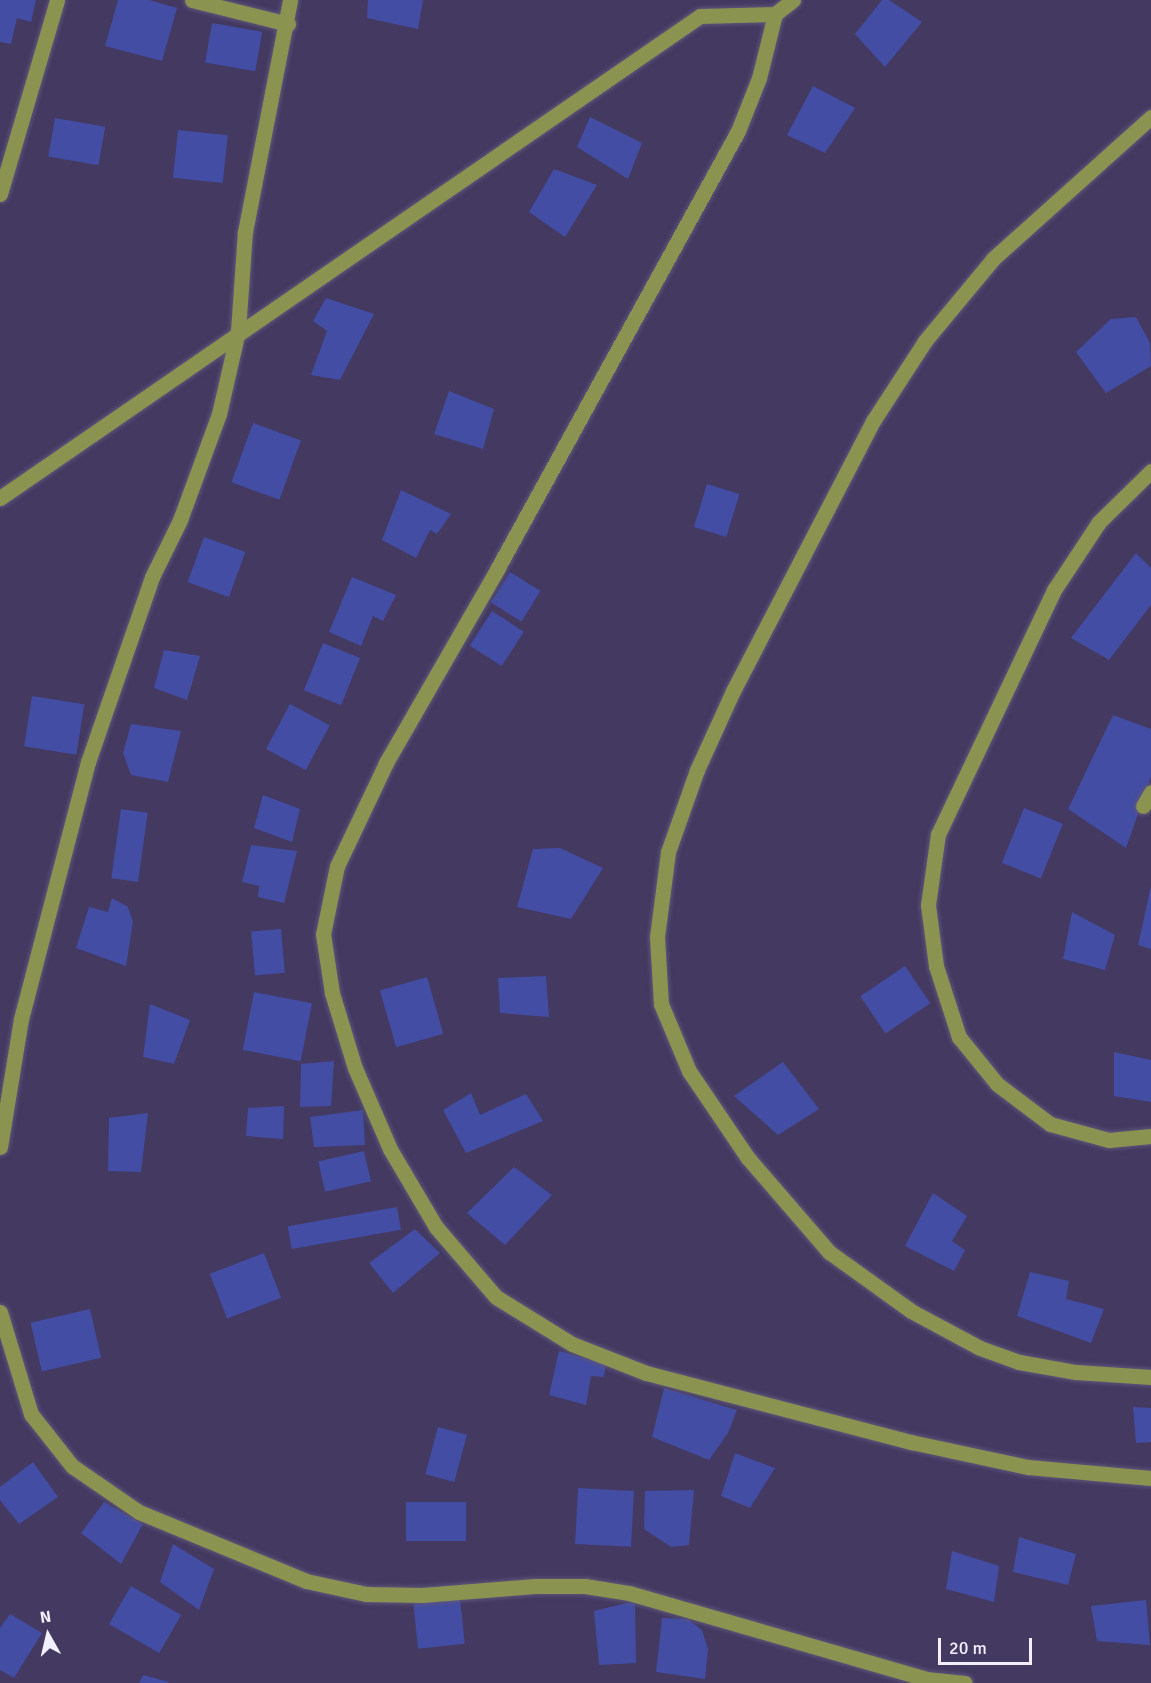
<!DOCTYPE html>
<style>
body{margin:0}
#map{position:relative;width:1151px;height:1683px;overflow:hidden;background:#433961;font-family:Signika,sans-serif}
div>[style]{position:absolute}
.building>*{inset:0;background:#434da3;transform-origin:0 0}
.roads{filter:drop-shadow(0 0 2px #5f567a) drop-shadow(0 0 2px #5f567a)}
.minor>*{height:15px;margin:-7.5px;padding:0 7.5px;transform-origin:7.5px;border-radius:7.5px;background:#8b9351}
span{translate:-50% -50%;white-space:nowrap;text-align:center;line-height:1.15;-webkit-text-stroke:4.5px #433961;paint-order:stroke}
.north{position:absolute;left:18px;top:1605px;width:60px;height:60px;-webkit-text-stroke:4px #433961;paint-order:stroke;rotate:352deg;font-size:16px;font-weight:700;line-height:24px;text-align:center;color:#f2effe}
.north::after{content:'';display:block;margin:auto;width:21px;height:27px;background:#f2effe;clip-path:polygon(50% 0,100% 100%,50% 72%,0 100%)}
.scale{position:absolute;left:938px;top:1638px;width:94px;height:27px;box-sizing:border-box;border:3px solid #f2effe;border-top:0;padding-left:8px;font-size:18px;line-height:21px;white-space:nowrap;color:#f2effe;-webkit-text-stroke:4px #433961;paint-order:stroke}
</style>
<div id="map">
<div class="building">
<div style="clip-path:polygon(0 0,36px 0,31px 22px,17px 18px,11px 44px,0 42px)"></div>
<div style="clip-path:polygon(118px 0,149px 0,177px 8px,162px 61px,105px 46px)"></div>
<div style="clip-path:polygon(368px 0,423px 0,418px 29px,367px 18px)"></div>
<div style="clip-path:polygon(882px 0,889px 0,922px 22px,885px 67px,855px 34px)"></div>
<div style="left:212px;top:23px;width:51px;height:40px;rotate:10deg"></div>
<div style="clip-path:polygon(813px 86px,855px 108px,825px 153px,787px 135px)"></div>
<div style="clip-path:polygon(590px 117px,642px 143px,628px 179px,577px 147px)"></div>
<div style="left:55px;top:118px;width:51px;height:39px;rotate:10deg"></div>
<div style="left:178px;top:130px;width:50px;height:48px;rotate:6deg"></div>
<div style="clip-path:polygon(554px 169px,597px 185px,565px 237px,529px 212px)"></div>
<div style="clip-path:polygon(326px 298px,374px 314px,340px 380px,311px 375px,327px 331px,313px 321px)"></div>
<div style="clip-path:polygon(1136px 317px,1150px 343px,1151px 366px,1106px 393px,1076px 352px,1111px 319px)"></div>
<div style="clip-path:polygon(449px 391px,494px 409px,483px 449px,434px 434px)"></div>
<div style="left:253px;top:423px;width:51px;height:63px;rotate:20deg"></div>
<div style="left:707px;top:484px;width:34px;height:45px;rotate:17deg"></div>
<div style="clip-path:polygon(401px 490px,451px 514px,437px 534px,430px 530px,416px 558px,382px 540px)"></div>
<div style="left:204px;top:537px;width:44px;height:48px;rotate:20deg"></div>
<div style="clip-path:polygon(1136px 553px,1151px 568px,1151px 605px,1109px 660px,1071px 638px)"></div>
<div style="left:510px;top:572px;width:36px;height:36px;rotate:32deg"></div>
<div style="clip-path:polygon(352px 577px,396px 595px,383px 621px,373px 616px,361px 646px,329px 632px)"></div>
<div style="left:492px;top:611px;width:38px;height:41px;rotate:33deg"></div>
<div style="left:323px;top:643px;width:40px;height:51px;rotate:22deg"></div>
<div style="clip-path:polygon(164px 650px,200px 656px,187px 700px,154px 688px)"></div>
<div style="left:32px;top:696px;width:53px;height:51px;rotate:9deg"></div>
<div style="left:290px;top:704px;width:45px;height:51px;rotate:28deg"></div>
<div style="clip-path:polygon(1113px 715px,1151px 729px,1151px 777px,1126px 848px,1068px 809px)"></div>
<div style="clip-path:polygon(131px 724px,181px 731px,168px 782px,131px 775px,123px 753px)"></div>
<div style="clip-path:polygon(263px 795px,300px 809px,292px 842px,254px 828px)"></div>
<div style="left:1024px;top:808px;width:42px;height:59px;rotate:22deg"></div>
<div style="left:121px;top:809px;width:27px;height:70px;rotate:8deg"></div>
<div style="clip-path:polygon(251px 845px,297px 851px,284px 903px,258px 897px,259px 886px,242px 882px)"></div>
<div style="clip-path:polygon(560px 848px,603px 868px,571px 919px,517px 907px,533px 849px)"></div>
<div style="clip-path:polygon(1151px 886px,1151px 949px,1138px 945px)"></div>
<div style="clip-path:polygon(112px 898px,128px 907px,133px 922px,126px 966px,76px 948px,89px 907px,108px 912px)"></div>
<div style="clip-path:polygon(1072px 912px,1115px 935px,1105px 970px,1063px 959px)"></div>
<div style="left:281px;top:929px;width:44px;height:30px;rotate:85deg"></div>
<div style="left:905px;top:966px;width:45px;height:54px;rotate:56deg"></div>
<div style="clip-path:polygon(546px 976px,549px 1017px,500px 1013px,498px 978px)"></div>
<div style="left:427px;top:977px;width:59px;height:49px;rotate:74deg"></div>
<div style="left:254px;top:992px;width:59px;height:59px;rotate:11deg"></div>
<div style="clip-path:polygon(150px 1004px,190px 1020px,174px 1064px,143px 1057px)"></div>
<div style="clip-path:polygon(1114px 1052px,1151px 1060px,1151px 1102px,1114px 1096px)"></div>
<div style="clip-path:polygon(334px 1061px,331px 1106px,300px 1107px,301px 1064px)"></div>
<div style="clip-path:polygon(783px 1062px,819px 1109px,778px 1135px,734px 1096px)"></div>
<div style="clip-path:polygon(471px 1093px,480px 1115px,526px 1094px,543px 1121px,466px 1153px,443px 1110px)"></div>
<div style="clip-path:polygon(284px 1106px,283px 1139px,246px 1136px,248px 1108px)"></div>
<div style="clip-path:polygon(363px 1110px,365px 1145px,314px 1147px,310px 1117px)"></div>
<div style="clip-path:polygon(148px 1113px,141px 1172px,108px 1171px,109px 1118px)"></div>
<div style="left:364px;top:1151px;width:31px;height:47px;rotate:77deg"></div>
<div style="clip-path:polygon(514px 1167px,552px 1195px,505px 1245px,467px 1213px)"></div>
<div style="clip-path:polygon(933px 1193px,967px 1216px,952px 1241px,965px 1250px,954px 1271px,905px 1246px)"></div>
<div style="left:397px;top:1207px;width:23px;height:111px;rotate:80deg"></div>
<div style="clip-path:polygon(415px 1229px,440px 1253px,393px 1293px,369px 1263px)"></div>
<div style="left:264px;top:1253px;width:48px;height:58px;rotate:69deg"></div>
<div style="clip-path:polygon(1030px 1272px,1069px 1281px,1066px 1299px,1104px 1309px,1091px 1343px,1017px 1316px)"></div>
<div style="left:90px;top:1309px;width:50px;height:61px;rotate:77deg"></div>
<div style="clip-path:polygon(559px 1351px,606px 1364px,604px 1377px,591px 1376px,586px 1405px,549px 1395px)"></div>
<div style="clip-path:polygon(664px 1388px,737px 1410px,728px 1433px,709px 1460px,652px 1437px)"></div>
<div style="clip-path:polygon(1133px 1407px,1151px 1408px,1151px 1442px,1136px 1443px)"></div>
<div style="left:438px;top:1427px;width:30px;height:49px;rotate:15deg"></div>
<div style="clip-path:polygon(735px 1453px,775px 1468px,750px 1508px,721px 1496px)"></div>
<div style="clip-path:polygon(33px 1462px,58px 1497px,19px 1524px,0 1500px,0 1487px)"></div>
<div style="left:578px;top:1488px;width:56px;height:56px;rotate:3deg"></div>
<div style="clip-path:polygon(694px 1490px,689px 1545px,671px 1547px,644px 1529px,645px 1491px)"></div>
<div style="clip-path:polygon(104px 1502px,143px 1524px,121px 1564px,81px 1533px)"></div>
<div style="left:406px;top:1502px;width:60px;height:39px"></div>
<div style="clip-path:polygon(1019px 1537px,1076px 1554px,1068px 1585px,1013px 1572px)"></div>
<div style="clip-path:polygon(173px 1544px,214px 1569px,199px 1610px,160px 1582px)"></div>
<div style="clip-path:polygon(952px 1551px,999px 1566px,994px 1602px,946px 1589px)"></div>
<div style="left:131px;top:1586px;width:58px;height:44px;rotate:30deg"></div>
<div style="left:460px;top:1598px;width:46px;height:47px;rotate:84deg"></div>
<div style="clip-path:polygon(1146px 1600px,1150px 1645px,1097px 1641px,1091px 1606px)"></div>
<div style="clip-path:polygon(635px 1601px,636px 1663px,599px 1665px,594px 1611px)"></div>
<div style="clip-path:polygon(10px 1614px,42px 1633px,14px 1678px,0 1670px,0 1628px)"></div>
<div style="clip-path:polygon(662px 1618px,688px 1619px,702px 1630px,708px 1649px,705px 1679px,656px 1672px)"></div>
<div style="clip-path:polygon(143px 1675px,169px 1682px,168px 1683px,139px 1683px)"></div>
</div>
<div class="roads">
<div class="minor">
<div style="left:192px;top:0;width:99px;rotate:14deg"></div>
<div style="left:775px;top:14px;width:66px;rotate:104deg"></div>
<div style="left:759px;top:78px;width:57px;rotate:111.6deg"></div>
<div style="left:738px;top:131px;width:499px;rotate:118.8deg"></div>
<div style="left:498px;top:568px;width:225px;rotate:119.9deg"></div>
<div style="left:386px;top:763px;width:114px;rotate:115.4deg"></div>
<div style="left:337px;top:866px;width:69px;rotate:101.6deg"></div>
<div style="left:323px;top:934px;width:60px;rotate:81.3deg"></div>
<div style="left:332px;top:993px;width:78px;rotate:73deg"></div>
<div style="left:355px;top:1068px;width:88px;rotate:66.6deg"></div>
<div style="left:390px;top:1149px;width:91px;rotate:59.5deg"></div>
<div style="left:436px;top:1227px;width:92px;rotate:49.4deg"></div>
<div style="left:496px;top:1297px;width:89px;rotate:31.7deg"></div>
<div style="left:572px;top:1344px;width:79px;rotate:21.4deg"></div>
<div style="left:646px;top:1373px;width:274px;rotate:14.6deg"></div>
<div style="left:911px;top:1442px;width:120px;rotate:12.1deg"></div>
<div style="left:1028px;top:1467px;width:123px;rotate:5.1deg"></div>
<div style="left:1151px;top:117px;width:212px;rotate:138.1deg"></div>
<div style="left:993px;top:259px;width:107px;rotate:129.7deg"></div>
<div style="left:925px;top:341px;width:95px;rotate:123deg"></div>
<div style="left:873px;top:421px;width:304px;rotate:117.4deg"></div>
<div style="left:733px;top:691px;width:87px;rotate:114.5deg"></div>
<div style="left:697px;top:770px;width:87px;rotate:109.5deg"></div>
<div style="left:668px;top:852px;width:86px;rotate:97.4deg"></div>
<div style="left:657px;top:937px;width:67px;rotate:86.6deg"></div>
<div style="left:661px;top:1004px;width:73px;rotate:67.3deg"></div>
<div style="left:689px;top:1071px;width:105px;rotate:55.9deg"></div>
<div style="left:748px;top:1158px;width:124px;rotate:49.2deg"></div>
<div style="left:829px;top:1252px;width:101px;rotate:35.7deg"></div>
<div style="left:911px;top:1311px;width:78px;rotate:28.2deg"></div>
<div style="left:980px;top:1348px;width:41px;rotate:19.7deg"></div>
<div style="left:1019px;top:1362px;width:58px;rotate:10deg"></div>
<div style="left:1076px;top:1372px;width:75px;rotate:3.8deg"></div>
<div style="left:0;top:194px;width:202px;rotate:-73.6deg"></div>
<div style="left:1151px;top:471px;width:73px;rotate:135.6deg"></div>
<div style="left:1099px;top:522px;width:82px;rotate:123.5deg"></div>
<div style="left:1054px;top:590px;width:270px;rotate:115.4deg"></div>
<div style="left:938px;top:834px;width:72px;rotate:98deg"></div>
<div style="left:928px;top:905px;width:62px;rotate:82.5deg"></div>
<div style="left:936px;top:966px;width:75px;rotate:72.1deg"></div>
<div style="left:959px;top:1037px;width:60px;rotate:51deg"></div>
<div style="left:997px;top:1084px;width:66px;rotate:37deg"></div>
<div style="left:1050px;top:1124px;width:61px;rotate:15.2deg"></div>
<div style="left:1109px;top:1140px;width:42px;rotate:-5.4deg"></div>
<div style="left:0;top:498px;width:850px;rotate:-34.55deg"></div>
<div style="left:700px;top:16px;width:75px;rotate:-1.5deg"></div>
<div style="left:775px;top:14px;width:23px;rotate:-38deg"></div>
<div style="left:1143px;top:806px;width:16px;rotate:-60deg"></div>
<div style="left:0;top:1147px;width:130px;rotate:-80.7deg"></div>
<div style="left:21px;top:1019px;width:266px;rotate:-75.4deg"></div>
<div style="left:88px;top:762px;width:196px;rotate:-70.9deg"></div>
<div style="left:152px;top:577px;width:64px;rotate:-63.8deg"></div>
<div style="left:180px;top:520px;width:113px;rotate:-69.8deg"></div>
<div style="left:219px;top:414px;width:85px;rotate:-77.1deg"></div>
<div style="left:238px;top:331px;width:99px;rotate:-86deg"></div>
<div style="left:245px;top:232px;width:236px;rotate:-79deg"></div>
<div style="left:0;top:1312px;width:107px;rotate:73.1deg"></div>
<div style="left:31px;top:1414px;width:66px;rotate:51.7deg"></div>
<div style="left:72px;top:1466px;width:81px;rotate:34.5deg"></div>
<div style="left:139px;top:1512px;width:181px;rotate:22.4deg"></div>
<div style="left:306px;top:1581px;width:61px;rotate:12.2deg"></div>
<div style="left:366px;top:1594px;width:56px;rotate:1deg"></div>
<div style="left:422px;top:1595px;width:113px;rotate:-4.6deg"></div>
<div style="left:535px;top:1586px;width:50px"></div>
<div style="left:585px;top:1586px;width:45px;rotate:9deg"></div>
<div style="left:629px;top:1593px;width:309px;rotate:16.1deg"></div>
<div style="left:926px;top:1679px;width:39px;rotate:6deg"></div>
</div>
</div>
<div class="north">N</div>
<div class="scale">20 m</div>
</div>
